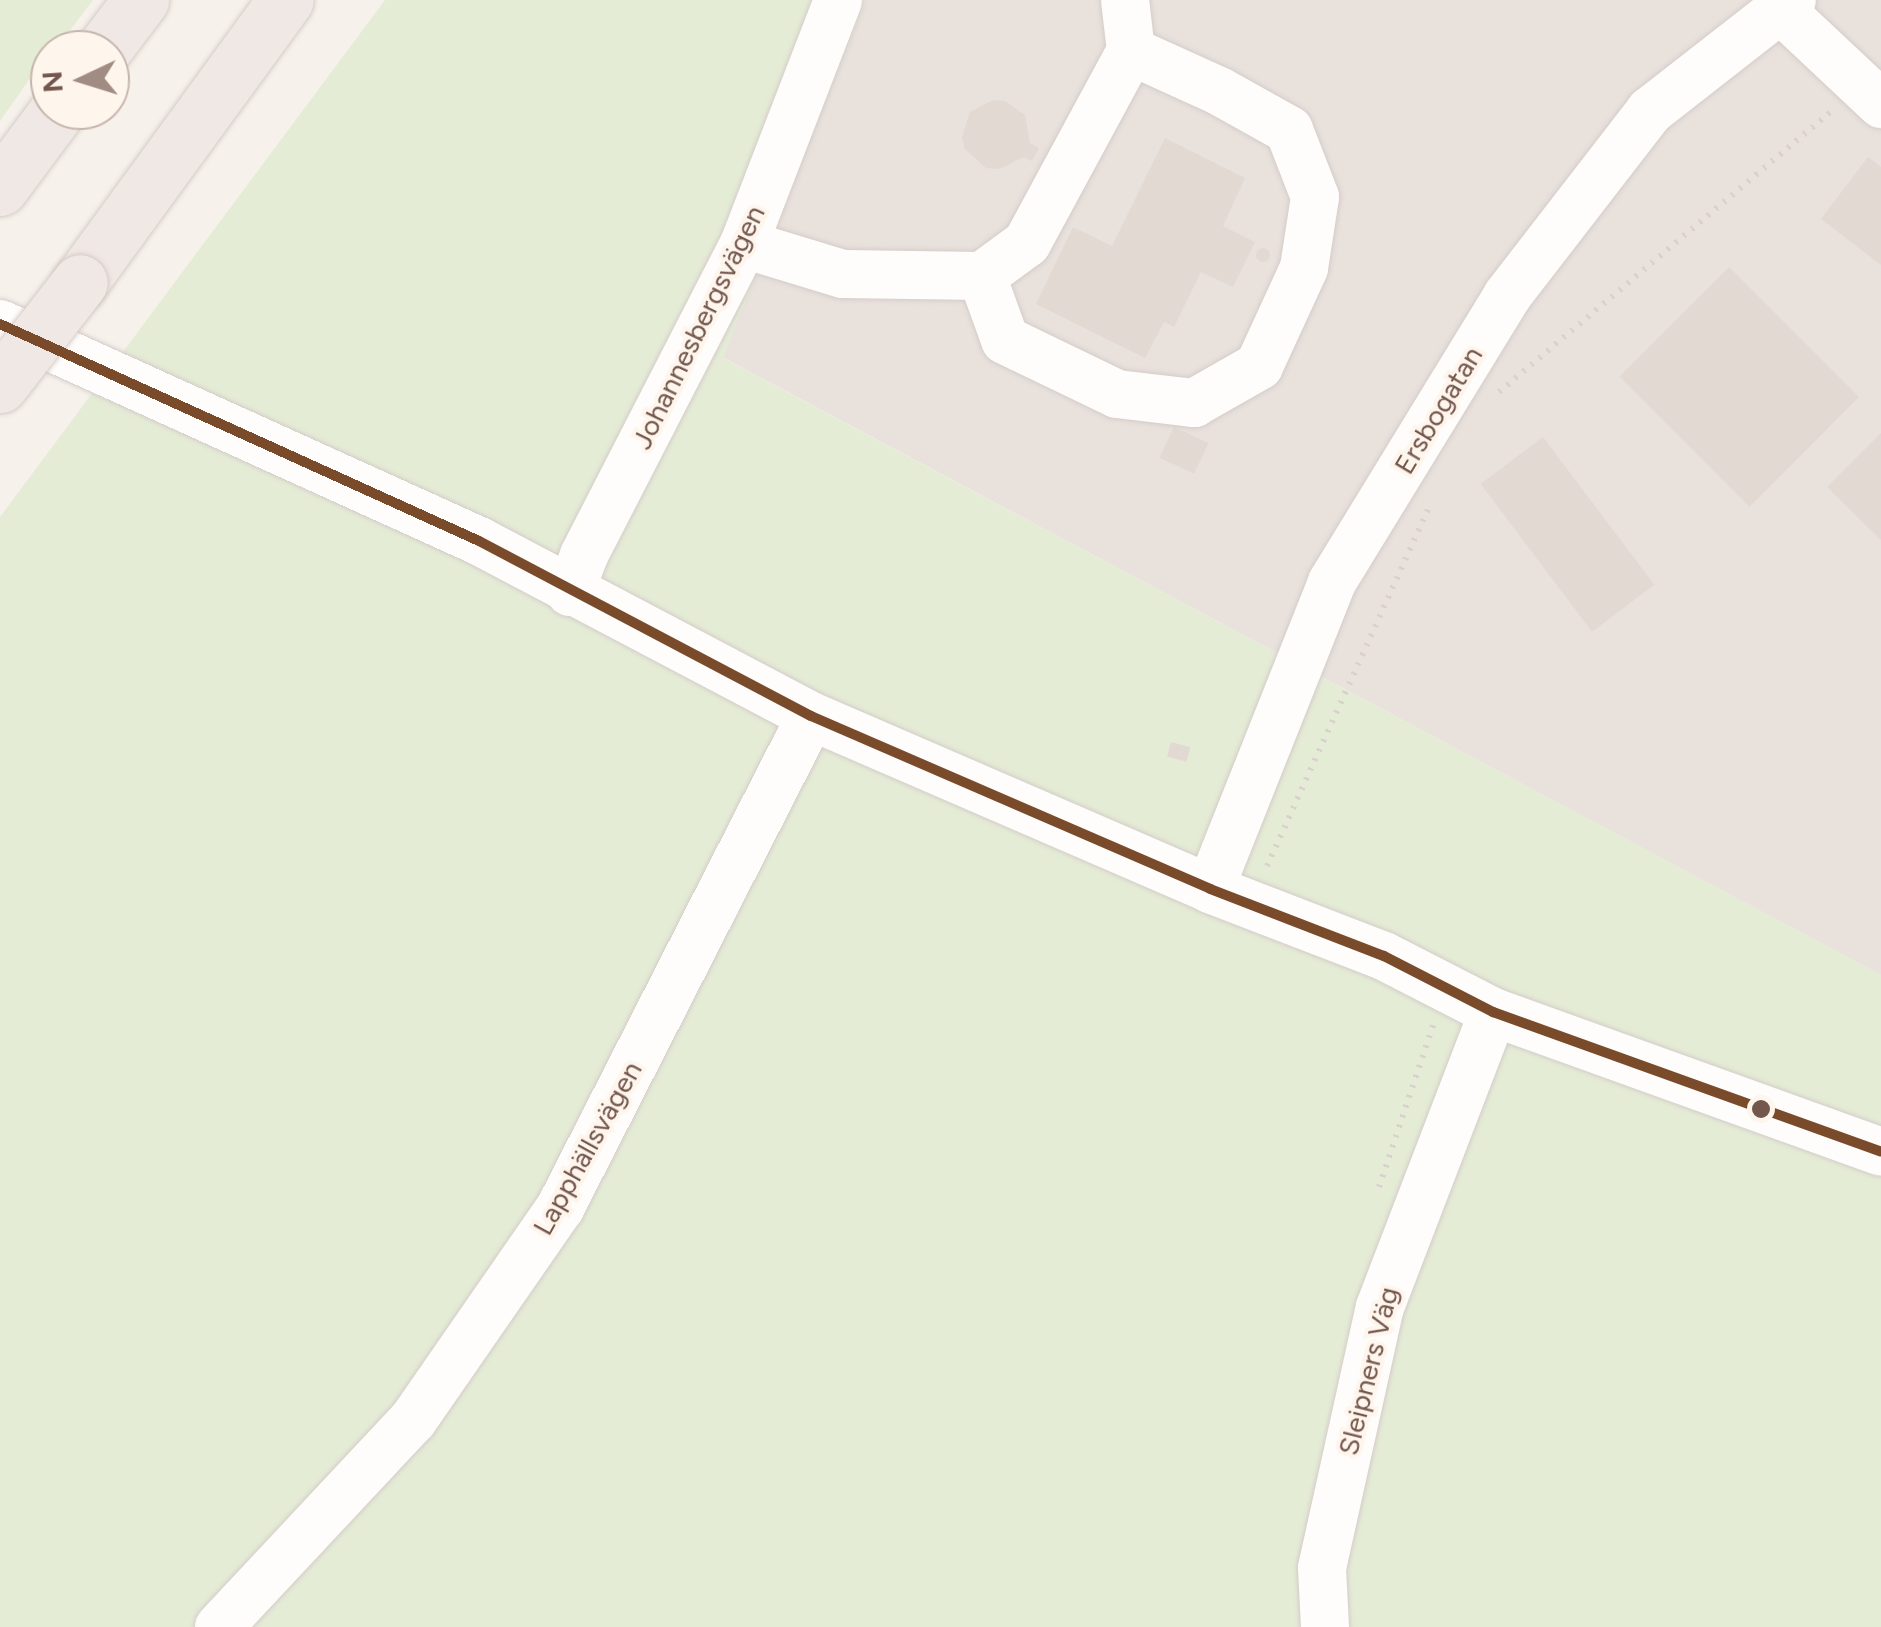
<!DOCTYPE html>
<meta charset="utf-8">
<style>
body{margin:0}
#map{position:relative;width:1881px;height:1627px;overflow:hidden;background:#f6f1eb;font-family:Figtree,sans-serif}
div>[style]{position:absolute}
.industrial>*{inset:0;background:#e8e1dc}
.green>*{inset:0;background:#e4ecd6}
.building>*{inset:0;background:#e2d9d3;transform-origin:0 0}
.round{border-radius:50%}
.path>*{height:6px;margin-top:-3px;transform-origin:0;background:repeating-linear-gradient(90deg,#dad1ce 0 2.5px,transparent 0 10.5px)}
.roads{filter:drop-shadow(0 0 2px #d5ccc8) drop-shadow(0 0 2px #d5ccc8)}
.minor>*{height:48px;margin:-24px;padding:0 24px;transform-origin:24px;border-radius:24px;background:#fefdfc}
.highway>*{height:55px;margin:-27.5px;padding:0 27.5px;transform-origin:27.5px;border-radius:27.5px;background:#f0e8e5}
.bridges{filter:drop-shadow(0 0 2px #d5cbc6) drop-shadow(0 0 2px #d5cbc6)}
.highway-bridge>*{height:55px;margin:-27.5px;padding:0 27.5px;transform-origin:27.5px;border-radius:27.5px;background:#f0e8e5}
.bus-1>*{height:10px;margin:-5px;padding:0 5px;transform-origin:5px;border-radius:5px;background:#7a4b2a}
.dots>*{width:28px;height:28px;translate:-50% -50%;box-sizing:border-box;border:5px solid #fef5ec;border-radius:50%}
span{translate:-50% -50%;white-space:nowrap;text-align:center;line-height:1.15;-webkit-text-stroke:8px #fef5ec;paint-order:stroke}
.street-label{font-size:28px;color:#73564c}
.north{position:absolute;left:30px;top:30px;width:100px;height:100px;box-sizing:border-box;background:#fef5ec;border:2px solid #c6b5ac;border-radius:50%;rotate:266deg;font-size:28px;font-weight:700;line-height:40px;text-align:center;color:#73564c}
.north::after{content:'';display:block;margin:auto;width:35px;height:45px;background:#a18c84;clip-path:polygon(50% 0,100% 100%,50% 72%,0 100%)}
</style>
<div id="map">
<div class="industrial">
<div style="clip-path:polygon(866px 0,1881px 0,1881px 975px,722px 357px)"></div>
</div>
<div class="green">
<div style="clip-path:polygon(0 0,93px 0,55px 50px,50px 50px,0 121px)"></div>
<div style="clip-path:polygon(385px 0,866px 0,723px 358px,1881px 975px,1881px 1627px,0 1627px,0 517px)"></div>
</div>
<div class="building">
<div style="clip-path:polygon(993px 100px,1005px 101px,1025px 115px,1030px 143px,1039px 148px,1032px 161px,1023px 157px,1000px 169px,986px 168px,965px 149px,962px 137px,970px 112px)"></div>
<div style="clip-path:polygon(1165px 138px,1245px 178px,1223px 226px,1255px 242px,1233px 287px,1201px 272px,1174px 327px,1164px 322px,1145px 358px,1036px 304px,1073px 227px,1112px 246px)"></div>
<div style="clip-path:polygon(1868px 157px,1881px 167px,1881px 265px,1821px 219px)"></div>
<div class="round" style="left:1256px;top:248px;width:14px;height:14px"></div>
<div style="left:1729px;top:267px;width:184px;height:155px;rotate:45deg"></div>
<div style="left:1174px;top:427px;width:38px;height:34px;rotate:25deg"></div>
<div style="clip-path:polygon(1881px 433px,1881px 540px,1827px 487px)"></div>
<div style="left:1543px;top:437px;width:185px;height:78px;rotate:53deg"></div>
<div style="left:1171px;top:742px;width:20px;height:15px;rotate:15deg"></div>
</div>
<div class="path">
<div style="left:1499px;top:392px;width:437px;rotate:-40.2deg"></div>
<div style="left:1267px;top:866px;width:398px;rotate:-65.7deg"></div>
<div style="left:1379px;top:1187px;width:173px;rotate:-71.5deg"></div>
</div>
<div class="roads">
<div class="minor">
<div style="left:1780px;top:9px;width:139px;rotate:43.2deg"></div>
<div style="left:744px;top:244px;width:103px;rotate:16.9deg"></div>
<div style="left:843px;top:274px;width:139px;rotate:0.8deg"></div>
<div style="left:982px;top:276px;width:56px;rotate:-36.3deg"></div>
<div style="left:1027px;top:243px;width:218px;rotate:-61.6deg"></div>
<div style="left:1131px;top:51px;width:51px;rotate:-96.7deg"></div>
<div style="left:982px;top:276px;width:68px;rotate:70.2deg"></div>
<div style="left:1005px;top:340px;width:124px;rotate:25.7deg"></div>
<div style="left:1117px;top:394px;width:78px;rotate:6.7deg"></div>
<div style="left:1194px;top:403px;width:75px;rotate:-29.6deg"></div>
<div style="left:1259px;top:366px;width:108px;rotate:-65.3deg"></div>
<div style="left:1304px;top:268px;width:72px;rotate:-81.2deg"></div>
<div style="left:1315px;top:197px;width:72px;rotate:-111.2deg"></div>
<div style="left:1289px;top:130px;width:80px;rotate:-150.9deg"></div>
<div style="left:1219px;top:91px;width:97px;rotate:-155.6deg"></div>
<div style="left:0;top:324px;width:526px;rotate:24.37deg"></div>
<div style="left:479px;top:541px;width:375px;rotate:27.8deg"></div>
<div style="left:811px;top:716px;width:435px;rotate:23.4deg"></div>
<div style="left:1210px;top:889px;width:186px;rotate:21.1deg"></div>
<div style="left:1384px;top:956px;width:123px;rotate:27.2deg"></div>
<div style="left:1493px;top:1012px;width:412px;rotate:19.8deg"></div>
<div style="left:570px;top:592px;width:40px;rotate:-69deg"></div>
<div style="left:584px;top:555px;width:350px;rotate:-62.8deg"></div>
<div style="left:744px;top:244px;width:261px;rotate:-68.9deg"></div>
<div style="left:1210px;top:889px;width:330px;rotate:-68.3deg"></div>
<div style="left:1332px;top:582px;width:335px;rotate:-58.5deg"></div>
<div style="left:1507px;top:296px;width:234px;rotate:-52.3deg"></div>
<div style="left:1650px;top:111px;width:180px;rotate:-38deg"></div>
<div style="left:219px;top:1627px;width:284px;rotate:-46.9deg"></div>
<div style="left:413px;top:1420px;width:258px;rotate:-55.3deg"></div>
<div style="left:560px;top:1208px;width:552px;rotate:-62.97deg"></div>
<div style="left:1325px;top:1627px;width:59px;rotate:-92.9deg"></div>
<div style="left:1322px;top:1568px;width:267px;rotate:-77.5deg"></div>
<div style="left:1380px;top:1307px;width:316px;rotate:-69deg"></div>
</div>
<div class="highway">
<div style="left:103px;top:50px;width:63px;rotate:-52.8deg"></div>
<div style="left:0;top:188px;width:97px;rotate:-53.4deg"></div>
<div style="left:80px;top:282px;width:349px;rotate:-53.9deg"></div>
</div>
</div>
<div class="bridges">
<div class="highway-bridge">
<div style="left:0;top:385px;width:130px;rotate:-52.2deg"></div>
</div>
</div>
<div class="bus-1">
<div style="left:0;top:324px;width:526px;rotate:24.37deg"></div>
<div style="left:479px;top:541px;width:375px;rotate:27.8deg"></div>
<div style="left:811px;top:716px;width:435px;rotate:23.4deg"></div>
<div style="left:1210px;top:889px;width:186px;rotate:21.1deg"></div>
<div style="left:1384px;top:956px;width:123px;rotate:27.2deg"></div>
<div style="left:1493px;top:1012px;width:412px;rotate:19.8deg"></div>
</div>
<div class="dots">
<div style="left:1761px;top:1109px;background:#73564c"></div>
</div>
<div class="street-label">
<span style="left:698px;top:327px;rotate:-64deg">Johannesbergsvägen</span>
<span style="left:1438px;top:410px;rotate:-59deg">Ersbogatan</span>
<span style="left:587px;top:1148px;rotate:-61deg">Lapphällsvägen</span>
<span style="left:1368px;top:1371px;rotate:-76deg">Sleipners Väg</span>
</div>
<div class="north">N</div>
</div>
